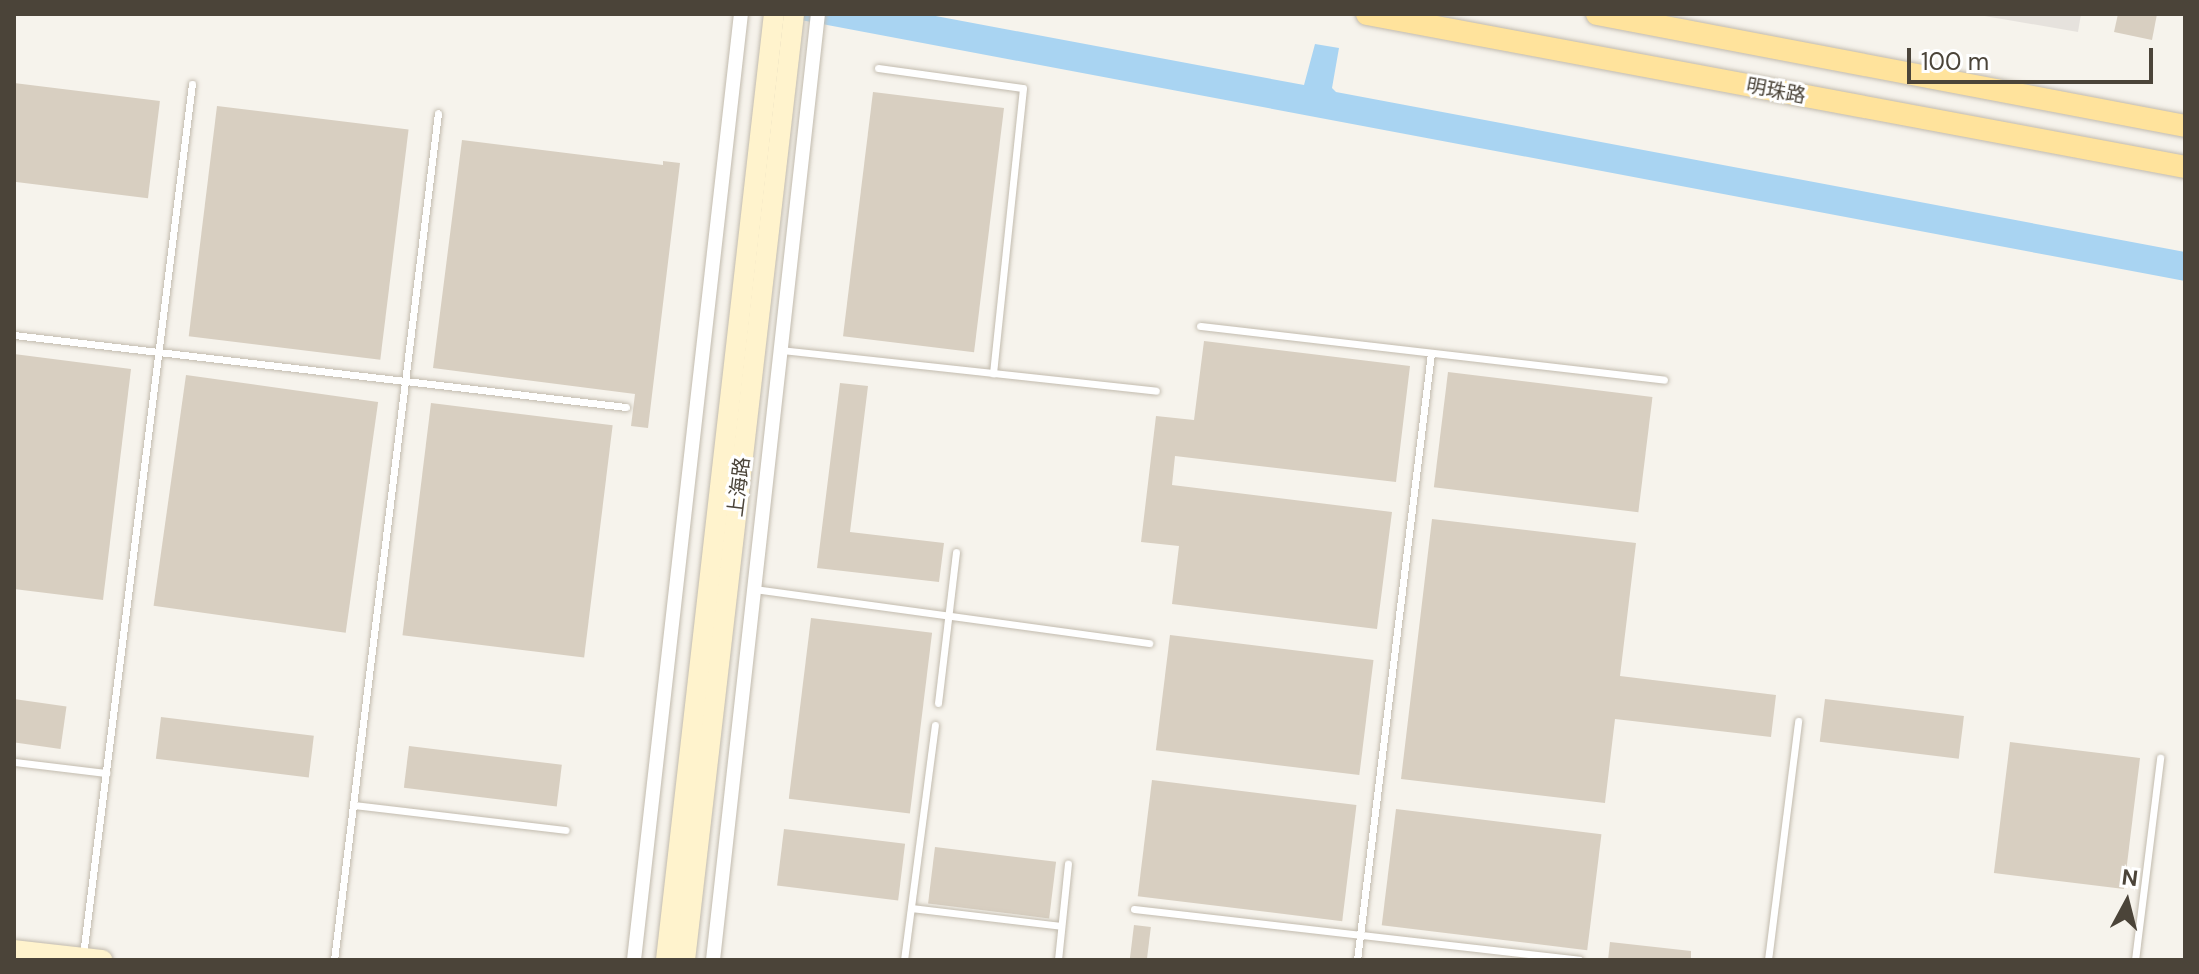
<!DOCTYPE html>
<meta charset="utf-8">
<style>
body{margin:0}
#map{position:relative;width:2199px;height:974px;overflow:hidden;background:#f6f3ec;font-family:"DM Sans","Noto Sans SC",sans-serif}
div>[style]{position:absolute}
.industrial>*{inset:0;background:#e6e2dd}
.water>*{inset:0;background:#a9d4f2}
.building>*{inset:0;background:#d8cfc1;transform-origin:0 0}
.roads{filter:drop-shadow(0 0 2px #c2bbae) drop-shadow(0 0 2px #c2bbae)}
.lane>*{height:7px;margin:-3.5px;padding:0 3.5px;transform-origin:3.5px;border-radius:3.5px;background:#fff}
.street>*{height:14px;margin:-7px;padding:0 7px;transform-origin:7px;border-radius:7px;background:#fff}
.secondary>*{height:20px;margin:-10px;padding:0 10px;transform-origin:10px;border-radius:10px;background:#fff3cd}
.primary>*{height:22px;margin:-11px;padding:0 11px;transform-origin:11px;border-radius:11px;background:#ffe39c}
span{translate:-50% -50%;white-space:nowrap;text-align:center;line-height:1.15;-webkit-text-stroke:6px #fff;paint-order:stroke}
.street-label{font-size:20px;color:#4b4439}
.frame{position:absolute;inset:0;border:16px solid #4b4439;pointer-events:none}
.north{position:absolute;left:2087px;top:862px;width:80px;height:80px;-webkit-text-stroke:6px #fff;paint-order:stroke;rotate:7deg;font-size:22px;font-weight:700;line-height:32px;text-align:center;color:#4b4439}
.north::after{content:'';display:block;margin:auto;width:28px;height:36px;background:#4b4439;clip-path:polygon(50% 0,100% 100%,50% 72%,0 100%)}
.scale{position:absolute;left:1907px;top:48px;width:246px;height:36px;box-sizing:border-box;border:4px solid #4b4439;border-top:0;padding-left:10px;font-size:24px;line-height:28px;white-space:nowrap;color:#4b4439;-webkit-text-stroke:6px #fff;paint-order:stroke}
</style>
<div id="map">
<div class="industrial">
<div style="clip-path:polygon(1973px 14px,2081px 14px,2078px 32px)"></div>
</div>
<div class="water">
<div style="clip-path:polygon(769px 14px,925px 14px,1304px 85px,1315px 44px,1339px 48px,1332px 88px,1336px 92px,2185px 252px,2185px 281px)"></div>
</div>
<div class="building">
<div style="clip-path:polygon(2118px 14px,2157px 14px,2152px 40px,2114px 32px)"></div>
<div style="left:14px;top:83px;width:147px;height:98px;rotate:7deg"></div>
<div style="left:873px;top:92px;width:132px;height:246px;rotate:7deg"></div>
<div style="left:217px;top:106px;width:193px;height:232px;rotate:7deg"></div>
<div style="clip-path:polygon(462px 140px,663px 165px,663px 161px,680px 163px,648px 428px,631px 426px,635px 394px,433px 368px)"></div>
<div style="clip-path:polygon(1204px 341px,1410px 366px,1396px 482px,1175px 456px,1172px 485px,1392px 512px,1377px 629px,1172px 604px,1179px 546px,1141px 542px,1156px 416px,1194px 420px)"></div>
<div style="clip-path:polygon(14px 354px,131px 369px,103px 600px,14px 589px)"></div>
<div style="left:1448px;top:372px;width:206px;height:116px;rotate:7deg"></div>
<div style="left:186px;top:375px;width:194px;height:233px;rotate:8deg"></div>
<div style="clip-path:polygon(840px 383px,868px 386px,850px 532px,944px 543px,939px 582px,817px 568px)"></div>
<div style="left:431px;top:403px;width:183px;height:234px;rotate:7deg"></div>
<div style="clip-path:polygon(1432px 519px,1636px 543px,1620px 676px,1776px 695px,1771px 737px,1615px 719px,1605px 803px,1401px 779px)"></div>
<div style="left:811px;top:618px;width:122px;height:182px;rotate:7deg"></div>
<div style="left:1170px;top:635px;width:205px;height:116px;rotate:7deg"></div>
<div style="left:14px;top:699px;width:53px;height:43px;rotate:8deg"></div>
<div style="left:1825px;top:699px;width:140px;height:43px;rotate:7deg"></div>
<div style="left:161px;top:717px;width:154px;height:42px;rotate:7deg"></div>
<div style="left:2010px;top:742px;width:131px;height:132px;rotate:7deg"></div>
<div style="left:409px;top:746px;width:154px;height:42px;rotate:7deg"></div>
<div style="left:1152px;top:780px;width:206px;height:117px;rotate:7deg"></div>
<div style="left:1396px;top:809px;width:207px;height:117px;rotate:7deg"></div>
<div style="left:784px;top:829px;width:122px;height:57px;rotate:7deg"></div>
<div style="left:935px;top:847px;width:122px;height:57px;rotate:7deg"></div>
<div style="left:1134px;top:925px;width:17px;height:35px;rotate:7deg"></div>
<div style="clip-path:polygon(1610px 942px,1691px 951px,1691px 960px,1608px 960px)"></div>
</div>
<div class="roads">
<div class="lane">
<div style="left:878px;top:68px;width:146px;rotate:7.9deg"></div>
<div style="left:1023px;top:88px;width:287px;rotate:96deg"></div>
<div style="left:1200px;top:326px;width:467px;rotate:6.6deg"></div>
<div style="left:14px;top:335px;width:616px;rotate:6.71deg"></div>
<div style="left:781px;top:350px;width:377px;rotate:6.2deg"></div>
<div style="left:754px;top:589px;width:399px;rotate:7.8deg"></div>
<div style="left:938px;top:703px;width:152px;rotate:-83.2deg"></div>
<div style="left:14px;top:762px;width:93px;rotate:6.8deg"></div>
<div style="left:353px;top:805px;width:214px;rotate:6.7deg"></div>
<div style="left:911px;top:908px;width:151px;rotate:6.8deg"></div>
<div style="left:1134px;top:909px;width:448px;rotate:6.5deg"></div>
<div style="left:83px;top:955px;width:878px;rotate:-82.87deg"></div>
<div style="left:334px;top:960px;width:853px;rotate:-83deg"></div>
<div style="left:904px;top:960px;width:237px;rotate:-82.5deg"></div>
<div style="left:1058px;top:960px;width:97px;rotate:-84.1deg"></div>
<div style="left:1357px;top:960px;width:611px;rotate:-83.05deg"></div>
<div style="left:1768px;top:960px;width:241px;rotate:-82.8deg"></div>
<div style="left:2135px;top:960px;width:204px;rotate:-82.9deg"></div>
</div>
<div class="street">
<div style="left:634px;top:960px;width:952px;rotate:-83.55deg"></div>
<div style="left:713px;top:960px;width:952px;rotate:-83.67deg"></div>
</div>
<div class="secondary">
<div style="left:14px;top:950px;width:89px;rotate:6.5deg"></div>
<div style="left:666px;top:960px;width:952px;rotate:-83.49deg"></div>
<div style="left:685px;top:960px;width:952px;rotate:-83.43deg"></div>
</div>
<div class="primary">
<div style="left:1367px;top:14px;width:832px;rotate:10.59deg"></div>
<div style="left:1597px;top:14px;width:599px;rotate:10.78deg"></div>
</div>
</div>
<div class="street-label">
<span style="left:1776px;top:91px;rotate:11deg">明珠路</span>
<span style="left:739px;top:487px;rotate:-83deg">上海路</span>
</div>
<div class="frame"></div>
<div class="north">N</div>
<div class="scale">100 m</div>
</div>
